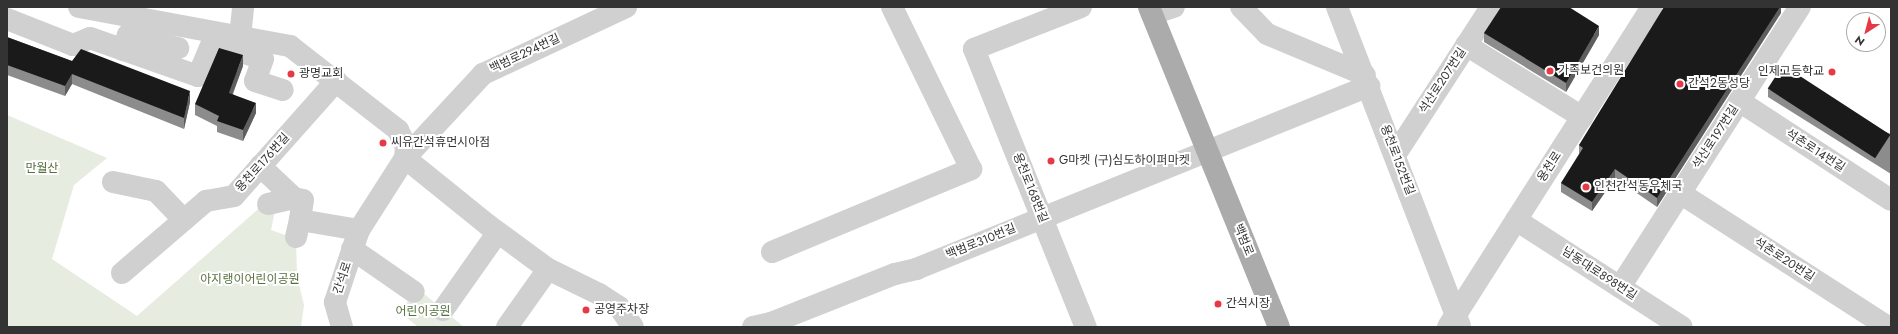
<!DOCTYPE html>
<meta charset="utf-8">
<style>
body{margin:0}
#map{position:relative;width:1898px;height:334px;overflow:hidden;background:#fff;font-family:Jost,"Noto Sans KR",sans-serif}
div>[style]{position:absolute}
.green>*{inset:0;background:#e6ecdf}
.minor>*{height:22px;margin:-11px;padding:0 11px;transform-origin:11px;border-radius:11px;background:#d0d0d0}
.major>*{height:22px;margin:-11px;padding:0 11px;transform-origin:11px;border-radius:11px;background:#ababab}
.wall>*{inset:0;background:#8c8c8c}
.shaded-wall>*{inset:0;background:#5f5f5f}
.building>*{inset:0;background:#1a1a1a;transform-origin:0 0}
.dots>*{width:11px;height:11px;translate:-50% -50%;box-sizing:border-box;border:2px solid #fff;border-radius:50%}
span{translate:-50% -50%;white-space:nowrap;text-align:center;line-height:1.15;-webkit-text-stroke:4px #fff;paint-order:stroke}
.street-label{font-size:12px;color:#333}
.poi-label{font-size:12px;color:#333}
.left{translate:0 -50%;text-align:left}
.right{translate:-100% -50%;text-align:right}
.park-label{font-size:12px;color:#56703f}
.frame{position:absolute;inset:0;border:8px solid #333;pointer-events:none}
.north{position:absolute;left:1846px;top:12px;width:40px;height:40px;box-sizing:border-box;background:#fff;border:1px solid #adadad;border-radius:50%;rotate:216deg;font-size:11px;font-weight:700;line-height:16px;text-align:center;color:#333}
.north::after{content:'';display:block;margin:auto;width:14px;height:18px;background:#e63946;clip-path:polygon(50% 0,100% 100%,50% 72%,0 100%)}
</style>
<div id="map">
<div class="green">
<div style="clip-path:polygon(7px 115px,107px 158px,74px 185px,52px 259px,137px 316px,264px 204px,276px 206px,271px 230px,296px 239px,297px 276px,304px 305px,301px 327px,7px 327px)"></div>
<div style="clip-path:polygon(417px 288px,464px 327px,418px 327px,400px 312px)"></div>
</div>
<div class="minor">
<div style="left:79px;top:7px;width:215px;rotate:10.5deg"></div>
<div style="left:290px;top:46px;width:137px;rotate:37.9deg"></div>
<div style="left:398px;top:130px;width:19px;rotate:65deg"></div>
<div style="left:406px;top:147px;width:11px;rotate:95deg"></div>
<div style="left:1081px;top:7px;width:115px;rotate:158.6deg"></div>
<div style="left:974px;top:49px;width:300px;rotate:68.1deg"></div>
<div style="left:1241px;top:7px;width:37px;rotate:46deg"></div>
<div style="left:1267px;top:34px;width:106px;rotate:22.7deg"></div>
<div style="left:1337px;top:7px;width:341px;rotate:68.9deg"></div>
<div style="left:1152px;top:14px;width:23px;rotate:-18deg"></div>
<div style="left:7px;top:19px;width:71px;rotate:21.5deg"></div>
<div style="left:73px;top:45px;width:18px;rotate:-22deg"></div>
<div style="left:90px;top:38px;width:114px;rotate:19.4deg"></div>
<div style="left:198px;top:76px;width:36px;rotate:-67deg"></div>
<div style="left:212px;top:43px;width:53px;rotate:17.4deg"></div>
<div style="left:263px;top:59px;width:23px;rotate:110deg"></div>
<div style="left:255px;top:81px;width:29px;rotate:18deg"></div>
<div style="left:240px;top:37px;width:30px;rotate:-84deg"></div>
<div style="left:1466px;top:45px;width:137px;rotate:31.8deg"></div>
<div style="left:123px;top:50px;width:16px;rotate:-72deg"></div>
<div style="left:128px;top:35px;width:52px;rotate:14.6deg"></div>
<div style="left:1739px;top:101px;width:181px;rotate:33.1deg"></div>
<div style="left:1395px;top:155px;width:176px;rotate:-57deg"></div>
<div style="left:405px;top:158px;width:107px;rotate:38.9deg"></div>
<div style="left:488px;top:225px;width:74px;rotate:36.3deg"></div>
<div style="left:548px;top:269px;width:57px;rotate:26.1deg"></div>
<div style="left:599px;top:294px;width:24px;rotate:33deg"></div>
<div style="left:619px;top:307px;width:24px;rotate:55deg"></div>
<div style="left:260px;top:166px;width:47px;rotate:43.3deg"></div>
<div style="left:294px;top:198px;width:9px;rotate:13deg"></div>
<div style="left:303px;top:200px;width:20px;rotate:99deg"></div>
<div style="left:113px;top:182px;width:44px;rotate:11.8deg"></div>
<div style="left:156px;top:191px;width:40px;rotate:46deg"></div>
<div style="left:1680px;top:193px;width:247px;rotate:32.8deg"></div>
<div style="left:268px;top:204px;width:27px;rotate:-13deg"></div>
<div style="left:1516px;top:220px;width:197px;rotate:32.8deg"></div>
<div style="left:296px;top:237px;width:17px;rotate:-77deg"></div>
<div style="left:300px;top:220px;width:60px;rotate:9.6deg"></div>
<div style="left:352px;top:249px;width:75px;rotate:34.7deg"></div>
<div style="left:772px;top:252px;width:216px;rotate:-22.6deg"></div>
<div style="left:971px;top:169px;width:180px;rotate:-116deg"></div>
<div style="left:122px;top:273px;width:111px;rotate:-40.6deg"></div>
<div style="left:206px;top:201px;width:28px;rotate:-10deg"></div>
<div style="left:234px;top:196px;width:154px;rotate:-48.4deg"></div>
<div style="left:1620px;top:287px;width:333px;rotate:-57.3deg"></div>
<div style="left:443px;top:310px;width:95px;rotate:-54.8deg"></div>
<div style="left:342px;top:327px;width:26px;rotate:-106deg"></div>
<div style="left:335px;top:302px;width:76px;rotate:-71.6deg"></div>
<div style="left:359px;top:230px;width:85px;rotate:-57.4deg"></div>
<div style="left:405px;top:158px;width:115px;rotate:-47.1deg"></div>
<div style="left:483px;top:74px;width:158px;rotate:-25.1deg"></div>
<div style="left:507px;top:327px;width:71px;rotate:-54.7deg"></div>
<div style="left:753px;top:327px;width:18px;rotate:-13deg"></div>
<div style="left:771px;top:323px;width:133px;rotate:-21.6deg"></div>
<div style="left:895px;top:274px;width:22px;rotate:-13deg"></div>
<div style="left:916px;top:269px;width:489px;rotate:-22deg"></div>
<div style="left:1448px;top:327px;width:379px;rotate:-57.5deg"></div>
</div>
<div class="major">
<div style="left:1149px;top:7px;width:345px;rotate:67.9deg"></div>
</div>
<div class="wall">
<div style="clip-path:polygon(1781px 7px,1781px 13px,1657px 207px,1615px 178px,1592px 211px,1561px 192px,1561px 183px,1579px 154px,1579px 145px)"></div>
<div style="clip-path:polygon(1484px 33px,1599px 35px,1566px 92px,1484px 42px)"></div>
<div style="clip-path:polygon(7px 37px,72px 61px,190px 102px,184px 129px,72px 84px,65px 96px,7px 75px)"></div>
<div style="clip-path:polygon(243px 66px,233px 94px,256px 113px,243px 141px,217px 132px,217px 126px,195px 115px,195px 104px)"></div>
<div style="clip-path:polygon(1768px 89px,1891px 134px,1891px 174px,1768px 97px)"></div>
</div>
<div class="shaded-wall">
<div style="clip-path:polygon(1780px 7px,1781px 7px,1781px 13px,1657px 207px,1657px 198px)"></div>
<div style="clip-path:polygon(1599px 26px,1599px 35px,1566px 92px,1566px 83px)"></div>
<div style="clip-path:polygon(243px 55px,243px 66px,229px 103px,229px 93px)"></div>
<div style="clip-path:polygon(72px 74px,72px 84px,65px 96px,65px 86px)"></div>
<div style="clip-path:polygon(190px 91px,190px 102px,184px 129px,184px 118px)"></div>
<div style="clip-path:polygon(256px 103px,256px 113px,243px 141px,243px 130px)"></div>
<div style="clip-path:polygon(1615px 169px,1615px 178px,1592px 211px,1592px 202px)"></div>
</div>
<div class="building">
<div style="clip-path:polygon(1501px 7px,1569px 7px,1599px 26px,1566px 83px,1484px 33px)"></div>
<div style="clip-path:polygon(1664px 7px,1780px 7px,1657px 198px,1615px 169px,1592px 202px,1561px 183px,1583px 148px,1579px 145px)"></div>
<div style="clip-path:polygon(7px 37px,72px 61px,81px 49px,190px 91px,184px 118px,72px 74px,65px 86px,7px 65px)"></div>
<div style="clip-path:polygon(219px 48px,243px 55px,229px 93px,256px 103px,243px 130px,217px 121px,219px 116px,195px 104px)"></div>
<div style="left:1783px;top:65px;width:128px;height:28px;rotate:33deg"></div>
</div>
<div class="dots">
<div style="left:1550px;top:71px;background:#e63946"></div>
<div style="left:1832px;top:72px;background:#e63946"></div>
<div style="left:291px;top:74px;background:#e63946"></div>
<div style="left:1680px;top:84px;background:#e63946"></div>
<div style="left:383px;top:143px;background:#e63946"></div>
<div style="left:1051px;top:161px;background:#e63946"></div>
<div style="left:1586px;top:187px;background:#e63946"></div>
<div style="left:1218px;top:304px;background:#e63946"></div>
<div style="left:586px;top:310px;background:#e63946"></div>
</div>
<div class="street-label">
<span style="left:525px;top:54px;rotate:-25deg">백범로294번길</span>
<span style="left:1443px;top:81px;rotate:-57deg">석산로207번길</span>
<span style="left:1716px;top:137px;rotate:-57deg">석산로197번길</span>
<span style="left:1815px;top:151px;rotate:33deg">석촌로14번길</span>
<span style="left:1397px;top:160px;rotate:69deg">용천로152번길</span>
<span style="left:263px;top:163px;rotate:-48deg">용천로176번길</span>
<span style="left:1550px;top:167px;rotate:-57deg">용천로</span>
<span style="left:1030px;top:188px;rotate:68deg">용천로168번길</span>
<span style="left:1243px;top:240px;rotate:68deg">백범로</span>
<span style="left:981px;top:242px;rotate:-22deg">백범로310번길</span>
<span style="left:1784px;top:260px;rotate:33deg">석촌로20번길</span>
<span style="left:1599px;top:274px;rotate:33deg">남동대로898번길</span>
<span style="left:343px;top:278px;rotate:-72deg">간석로</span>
</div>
<div class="poi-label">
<span class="left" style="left:1558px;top:71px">가족보건의원</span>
<span class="right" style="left:1824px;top:72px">인제고등학교</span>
<span class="left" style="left:299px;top:74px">광명교회</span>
<span class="left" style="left:1688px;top:84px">간석2동성당</span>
<span class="left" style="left:391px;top:143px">씨유간석휴먼시아점</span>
<span class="left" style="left:1059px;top:161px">G마켓 (구)심도하이퍼마켓</span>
<span class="left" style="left:1594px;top:187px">인천간석동우체국</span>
<span class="left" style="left:1226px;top:304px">간석시장</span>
<span class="left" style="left:594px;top:310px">공영주차장</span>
</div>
<div class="park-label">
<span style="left:42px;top:169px">만월산</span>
<span style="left:250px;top:280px">아지랭이어린이공원</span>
<span style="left:423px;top:312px">어린이공원</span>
</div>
<div class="frame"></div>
<div class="north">N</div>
</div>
